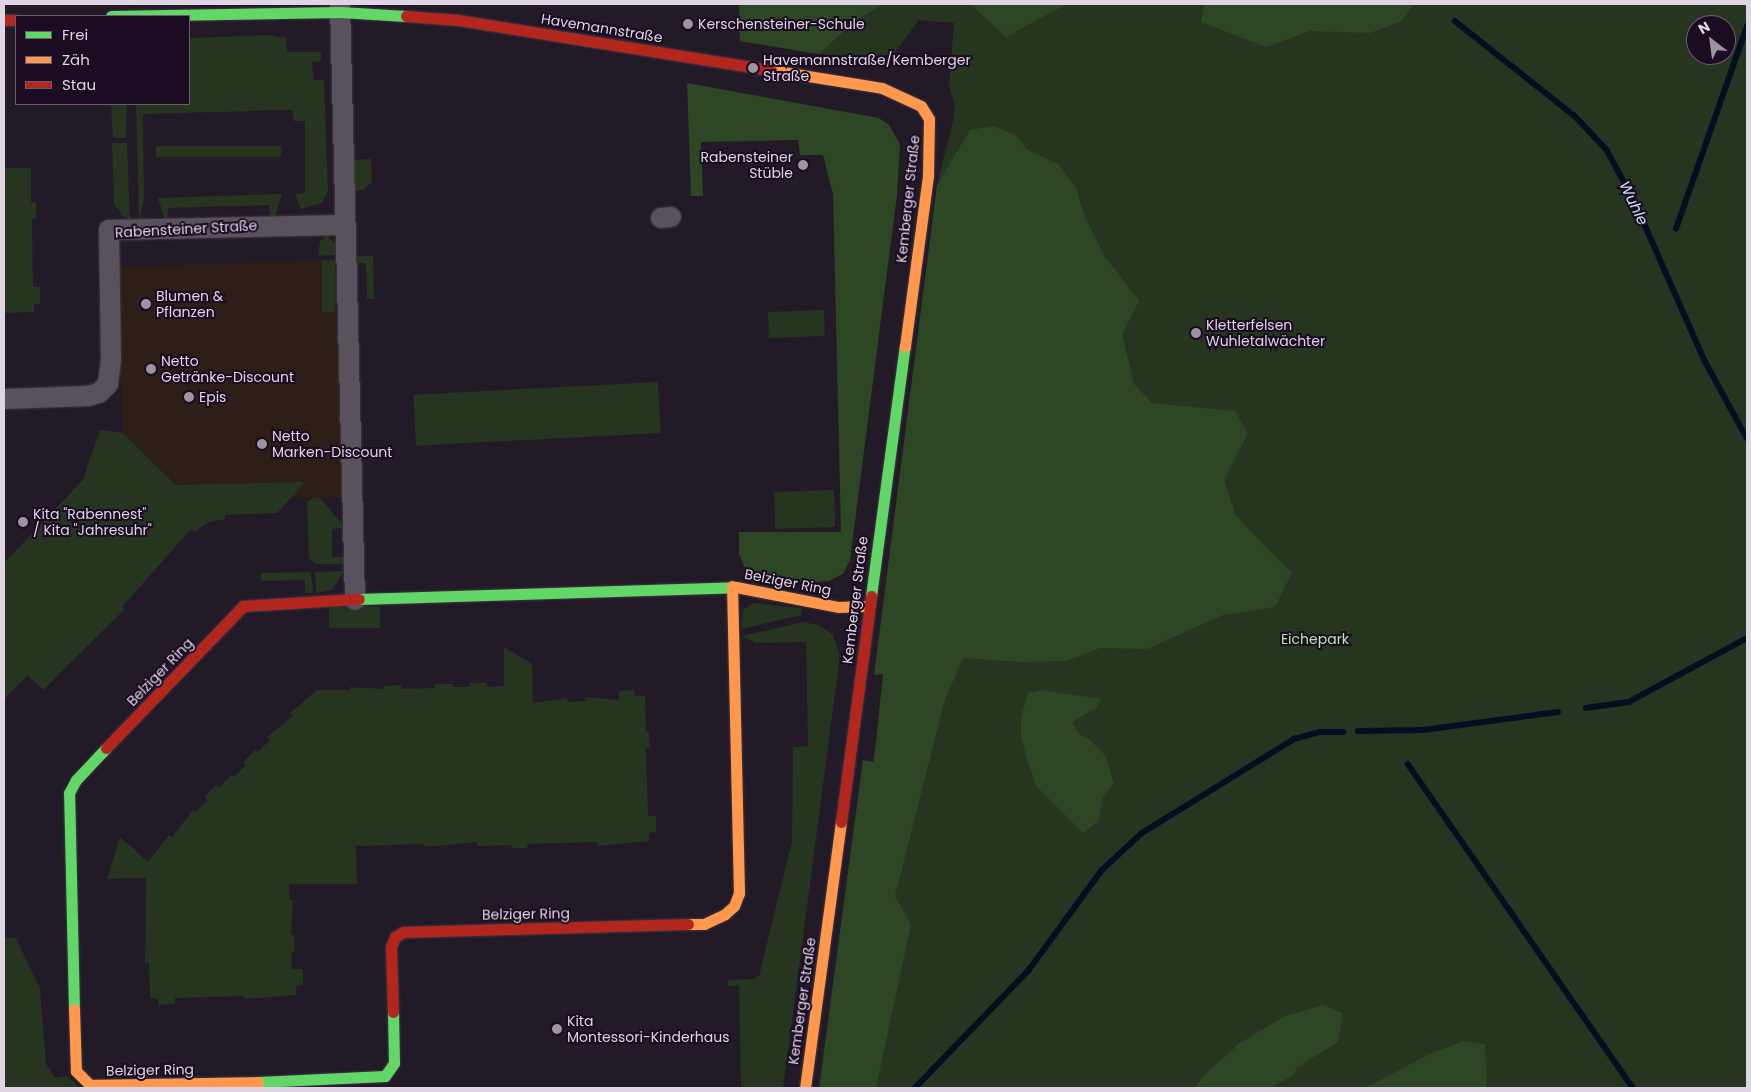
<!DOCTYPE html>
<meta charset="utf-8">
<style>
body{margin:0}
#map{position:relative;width:1751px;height:1092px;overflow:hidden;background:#231a27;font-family:Poppins,sans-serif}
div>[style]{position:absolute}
.commercial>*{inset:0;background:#2d1f17}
.green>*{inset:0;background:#253520;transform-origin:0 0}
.forest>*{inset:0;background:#2d4624}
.stream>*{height:5.5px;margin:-2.75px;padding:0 2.75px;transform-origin:2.75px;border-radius:2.75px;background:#030f20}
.roads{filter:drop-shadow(0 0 1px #3e3742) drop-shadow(0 0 1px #3e3742)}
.street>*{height:20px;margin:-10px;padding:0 10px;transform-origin:10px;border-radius:10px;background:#59525d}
.fast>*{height:11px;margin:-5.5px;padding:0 5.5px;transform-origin:5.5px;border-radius:5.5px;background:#63d668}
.slow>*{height:11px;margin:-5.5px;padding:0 5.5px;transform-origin:5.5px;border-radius:5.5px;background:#ff974d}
.jam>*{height:11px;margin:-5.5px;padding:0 5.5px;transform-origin:5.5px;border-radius:5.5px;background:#b3261e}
.dots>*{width:14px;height:14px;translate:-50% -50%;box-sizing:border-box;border:2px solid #1b0c22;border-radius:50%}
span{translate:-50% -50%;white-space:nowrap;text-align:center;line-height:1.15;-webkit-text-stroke:4px #1b0c22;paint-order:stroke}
.poi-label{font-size:14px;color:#dfd5e5}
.left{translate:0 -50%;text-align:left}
.right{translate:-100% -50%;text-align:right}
.street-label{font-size:14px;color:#dfd5e5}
.park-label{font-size:14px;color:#b4e8a3}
.water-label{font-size:15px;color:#c8e2fa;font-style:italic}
.frame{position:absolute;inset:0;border:5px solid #dfd5e5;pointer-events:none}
.legend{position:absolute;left:15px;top:15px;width:175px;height:90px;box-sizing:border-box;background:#1b0c22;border:1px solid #695c70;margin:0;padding:6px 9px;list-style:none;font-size:15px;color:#dfd5e5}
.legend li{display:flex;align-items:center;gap:10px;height:25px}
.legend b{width:25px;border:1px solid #695c70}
.north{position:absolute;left:1686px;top:15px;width:50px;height:50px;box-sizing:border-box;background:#1b0c22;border:1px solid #695c70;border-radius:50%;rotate:330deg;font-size:14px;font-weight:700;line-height:20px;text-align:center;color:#dfd5e5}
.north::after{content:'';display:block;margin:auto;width:18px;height:22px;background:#9d94a2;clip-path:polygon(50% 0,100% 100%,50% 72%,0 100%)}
</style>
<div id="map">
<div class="commercial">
<div style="clip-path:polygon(335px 260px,342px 497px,199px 500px,196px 503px,123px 433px,117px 267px)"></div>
</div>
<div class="green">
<div style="clip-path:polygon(evenodd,739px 4px,1747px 4px,1747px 1088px,828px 1088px,881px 705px,937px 185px,953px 121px,955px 105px,949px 86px,954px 23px,919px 20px,895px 52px,887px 55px,862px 58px,811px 53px,740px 41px,739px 4px,1696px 25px,1726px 25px,1726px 55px,1696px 55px,1696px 25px)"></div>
<div style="clip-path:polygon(267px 35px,286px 38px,287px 52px,321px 52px,321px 61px,312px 62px,314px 80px,324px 80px,328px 191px,322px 203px,301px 209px,295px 194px,305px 193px,305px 121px,294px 121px,292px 110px,143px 114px,144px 198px,139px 220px,136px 104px,189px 104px,189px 38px)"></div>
<div style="clip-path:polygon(111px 104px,127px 104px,126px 138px,113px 138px)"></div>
<div style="clip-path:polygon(112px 143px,127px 143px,130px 220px,123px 216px,114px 204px)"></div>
<div style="left:281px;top:146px;width:11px;height:125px;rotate:90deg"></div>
<div style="clip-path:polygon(371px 159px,372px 182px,363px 190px,351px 191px,350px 160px)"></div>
<div style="clip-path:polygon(4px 168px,31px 168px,31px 202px,36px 202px,36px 219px,32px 219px,33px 287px,40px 287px,40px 304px,34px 304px,34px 312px,4px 313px)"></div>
<div style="clip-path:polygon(282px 194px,275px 217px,270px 217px,269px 205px,168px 208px,168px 219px,165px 220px,158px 198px)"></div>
<div style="clip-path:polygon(327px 235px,335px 244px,335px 255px,318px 256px,320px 241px)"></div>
<div style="clip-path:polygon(353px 256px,373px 256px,374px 299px,367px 299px,366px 263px,353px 263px)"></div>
<div style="left:322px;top:260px;width:13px;height:52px"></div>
<div style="left:824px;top:310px;width:26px;height:56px;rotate:88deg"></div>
<div style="left:658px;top:382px;width:51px;height:245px;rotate:87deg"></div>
<div style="clip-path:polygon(100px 430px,123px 433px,176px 485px,305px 482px,277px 513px,225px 515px,225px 519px,209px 522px,195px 532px,191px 529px,122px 607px,124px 610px,43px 690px,27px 675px,4px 700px,4px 563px,83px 480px)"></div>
<div style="left:834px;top:490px;width:37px;height:60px;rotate:88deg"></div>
<div style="clip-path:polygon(314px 497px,321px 499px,343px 525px,343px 528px,332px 529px,332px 557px,344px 557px,345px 564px,315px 564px,309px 558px,307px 502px)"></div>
<div style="clip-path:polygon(344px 571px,332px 590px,316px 593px,315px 572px)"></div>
<div style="clip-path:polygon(311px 572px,313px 593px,305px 593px,305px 580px,261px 581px,261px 573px)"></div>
<div style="clip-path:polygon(753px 603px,802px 608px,801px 615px,741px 629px,743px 610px)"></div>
<div style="left:380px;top:607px;width:21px;height:51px;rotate:90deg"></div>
<div style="clip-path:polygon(803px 622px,819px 625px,833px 635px,839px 652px,839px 664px,783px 1088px,741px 1088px,739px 986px,728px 986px,728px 980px,753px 979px,759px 976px,792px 842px,793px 747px,808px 746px,806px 642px,756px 643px,742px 636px)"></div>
<div style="clip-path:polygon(504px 647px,532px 664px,533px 703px,567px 698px,568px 702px,585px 701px,586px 697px,619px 700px,619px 691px,634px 690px,635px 696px,645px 696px,646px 731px,649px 732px,650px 748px,646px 748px,648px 816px,656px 816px,656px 832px,649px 833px,649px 841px,598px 846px,597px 842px,528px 844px,527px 848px,512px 848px,511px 845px,477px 846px,477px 842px,425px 847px,424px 844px,356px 846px,357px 884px,289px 884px,290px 900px,293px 900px,291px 935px,294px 935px,295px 952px,291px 953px,292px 969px,303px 969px,303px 985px,296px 986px,296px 995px,244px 999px,244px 996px,175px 998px,175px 1004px,158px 1005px,158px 999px,150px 998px,149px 963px,145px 963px,146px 878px,107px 879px,120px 837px,148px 862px,169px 835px,172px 837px,193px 810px,196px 812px,207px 801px,205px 797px,216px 785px,219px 788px,231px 775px,234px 777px,246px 765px,243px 762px,255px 750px,258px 752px,270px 740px,267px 737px,293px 716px,290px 713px,317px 690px,350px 690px,350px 687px,384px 689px,384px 686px,401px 685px,402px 689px,435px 688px,435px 684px,453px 684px,453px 687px,470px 687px,470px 683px,486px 683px,487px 687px,504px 686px)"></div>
<div style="clip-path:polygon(4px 938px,16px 938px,40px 989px,46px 1064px,55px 1078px,67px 1076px,80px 1088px,4px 1088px)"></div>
</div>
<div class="forest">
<div style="clip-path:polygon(739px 4px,883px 4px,855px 21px,819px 54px,740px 41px)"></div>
<div style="clip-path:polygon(970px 4px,1067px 4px,1006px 37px)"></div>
<div style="clip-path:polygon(1204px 4px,1415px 4px,1400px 22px,1370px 33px,1310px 31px,1266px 47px,1201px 22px)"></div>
<div style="clip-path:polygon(687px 83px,879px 118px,889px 125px,900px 144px,897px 195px,850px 560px,843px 574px,829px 581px,806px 583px,746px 571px,739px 554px,739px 532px,841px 532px,833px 194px,823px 155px,800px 155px,798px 140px,701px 142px,703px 196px,691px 196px)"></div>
<div style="clip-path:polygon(994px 126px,1017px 136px,1026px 149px,1058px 164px,1076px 188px,1085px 217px,1105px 257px,1139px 301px,1122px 334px,1134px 384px,1152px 403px,1235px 411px,1248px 433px,1224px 480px,1236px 516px,1292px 573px,1275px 607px,1223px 615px,1147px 649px,1100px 648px,1067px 661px,1021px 662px,963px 658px,945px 700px,895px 896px,911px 925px,876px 1088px,819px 1088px,863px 760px,874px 762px,883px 674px,874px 675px,937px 185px,970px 130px)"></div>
<div style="clip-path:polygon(1042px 690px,1101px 699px,1097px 708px,1072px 722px,1079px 734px,1089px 739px,1105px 755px,1114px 783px,1103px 796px,1099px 820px,1083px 833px,1036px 786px,1028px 762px,1021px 737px,1021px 717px,1028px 693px)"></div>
<div style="clip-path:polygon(1323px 1005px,1343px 1013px,1338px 1042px,1296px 1068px,1295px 1074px,1270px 1088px,1195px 1088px,1205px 1074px,1240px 1043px,1285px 1016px)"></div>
<div style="clip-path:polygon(1464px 1041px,1485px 1044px,1487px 1088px,1365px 1088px,1431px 1053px)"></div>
</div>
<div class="stream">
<div style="left:1455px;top:21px;width:153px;rotate:38.4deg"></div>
<div style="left:1575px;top:116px;width:47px;rotate:46.7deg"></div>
<div style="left:1607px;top:150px;width:57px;rotate:61.6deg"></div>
<div style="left:1634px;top:200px;width:174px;rotate:66.2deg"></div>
<div style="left:1704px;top:359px;width:90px;rotate:61.4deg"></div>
<div style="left:1676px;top:229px;width:215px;rotate:-70.7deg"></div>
<div style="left:1586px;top:708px;width:43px;rotate:-7.9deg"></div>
<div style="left:1629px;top:702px;width:134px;rotate:-28.5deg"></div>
<div style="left:1358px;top:731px;width:65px;rotate:-0.9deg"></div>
<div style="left:1423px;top:730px;width:136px;rotate:-7.6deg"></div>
<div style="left:1408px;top:764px;width:394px;rotate:55.2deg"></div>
<div style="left:915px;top:1088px;width:163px;rotate:-46deg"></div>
<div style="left:1028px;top:971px;width:125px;rotate:-53.8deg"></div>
<div style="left:1102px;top:870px;width:54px;rotate:-42.8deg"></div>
<div style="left:1142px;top:833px;width:179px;rotate:-31.7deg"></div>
<div style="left:1294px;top:739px;width:27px;rotate:-15deg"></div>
<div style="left:1320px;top:732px;width:23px"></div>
</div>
<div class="roads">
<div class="street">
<div style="left:340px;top:4px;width:596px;rotate:88.56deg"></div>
<div style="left:661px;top:218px;width:10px;rotate:-6deg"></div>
<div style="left:4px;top:399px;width:84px;rotate:-2deg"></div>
<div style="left:88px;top:396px;width:11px;rotate:-15deg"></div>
<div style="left:99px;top:393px;width:13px;rotate:-45deg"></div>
<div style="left:108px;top:384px;width:24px;rotate:-83deg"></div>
<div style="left:111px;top:360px;width:130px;rotate:-90.9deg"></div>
<div style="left:109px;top:230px;width:235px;rotate:-1.2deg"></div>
</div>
<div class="fast">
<div style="left:111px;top:16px;width:229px;rotate:-1deg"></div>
<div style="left:340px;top:12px;width:66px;rotate:3.5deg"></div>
<div style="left:871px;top:596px;width:252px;rotate:-82.3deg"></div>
<div style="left:359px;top:599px;width:377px;rotate:-1.8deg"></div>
<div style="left:74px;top:1009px;width:216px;rotate:-91.3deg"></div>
<div style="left:69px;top:793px;width:15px;rotate:-62deg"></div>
<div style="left:76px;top:780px;width:44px;rotate:-46.8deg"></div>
<div style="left:258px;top:1082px;width:127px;rotate:-2.7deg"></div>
<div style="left:385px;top:1076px;width:16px;rotate:-55deg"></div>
<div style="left:394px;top:1063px;width:51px;rotate:-91.1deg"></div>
</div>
<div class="slow">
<div style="left:771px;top:70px;width:112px;rotate:9.2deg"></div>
<div style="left:882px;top:88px;width:43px;rotate:24.8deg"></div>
<div style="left:921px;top:106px;width:15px;rotate:58deg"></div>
<div style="left:929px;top:119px;width:57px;rotate:91deg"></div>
<div style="left:928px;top:176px;width:172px;rotate:97.7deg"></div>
<div style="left:736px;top:587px;width:105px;rotate:11deg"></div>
<div style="left:839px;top:607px;width:29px;rotate:-2deg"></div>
<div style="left:688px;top:924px;width:16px"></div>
<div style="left:704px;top:924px;width:23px;rotate:-25deg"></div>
<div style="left:725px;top:914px;width:12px;rotate:-42deg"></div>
<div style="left:734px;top:906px;width:14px;rotate:-69deg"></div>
<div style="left:739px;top:893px;width:307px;rotate:-91.3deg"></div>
<div style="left:74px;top:1009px;width:62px;rotate:88.2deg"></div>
<div style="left:76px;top:1071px;width:20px;rotate:45deg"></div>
<div style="left:90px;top:1085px;width:168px;rotate:-1deg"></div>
<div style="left:805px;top:1088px;width:268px;rotate:-82.3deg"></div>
</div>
<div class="jam">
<div style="left:406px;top:16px;width:52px;rotate:4.4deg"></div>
<div style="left:458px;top:20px;width:317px;rotate:9.1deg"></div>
<div style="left:4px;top:20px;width:12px"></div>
<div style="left:106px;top:748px;width:197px;rotate:-46deg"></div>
<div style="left:243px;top:606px;width:116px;rotate:-3.5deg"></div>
<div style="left:841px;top:822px;width:228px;rotate:-82.4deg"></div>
<div style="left:393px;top:1012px;width:65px;rotate:-91.8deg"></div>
<div style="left:391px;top:947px;width:11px;rotate:-68deg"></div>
<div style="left:395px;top:937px;width:9px;rotate:-32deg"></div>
<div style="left:403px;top:932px;width:285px;rotate:-1.6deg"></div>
</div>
</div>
<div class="dots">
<div style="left:688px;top:24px;background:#9d94a2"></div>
<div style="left:753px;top:68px;background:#9d94a2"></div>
<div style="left:803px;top:165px;background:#9d94a2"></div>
<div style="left:146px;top:304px;background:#9d94a2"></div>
<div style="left:1196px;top:333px;background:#9d94a2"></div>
<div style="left:151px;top:369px;background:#9d94a2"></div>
<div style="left:189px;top:397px;background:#9d94a2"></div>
<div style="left:262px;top:444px;background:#9d94a2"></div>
<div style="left:23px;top:522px;background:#9d94a2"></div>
<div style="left:557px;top:1029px;background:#9d94a2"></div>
</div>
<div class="poi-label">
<span class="left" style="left:698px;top:24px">Kerschensteiner-Schule</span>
<span class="left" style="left:763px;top:68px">Havemannstraße/Kemberger<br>Straße</span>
<span class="right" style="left:793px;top:165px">Rabensteiner<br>Stüble</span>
<span class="left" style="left:156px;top:304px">Blumen &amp;<br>Pflanzen</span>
<span class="left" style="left:1206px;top:333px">Kletterfelsen<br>Wuhletalwächter</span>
<span class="left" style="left:161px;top:369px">Netto<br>Getränke-Discount</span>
<span class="left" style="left:199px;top:397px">Epis</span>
<span class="left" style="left:272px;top:444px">Netto<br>Marken-Discount</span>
<span class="left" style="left:33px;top:522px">Kita "Rabennest"<br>/ Kita "Jahresuhr"</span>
<span class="left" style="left:567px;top:1029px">Kita<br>Montessori-Kinderhaus</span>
</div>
<div class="street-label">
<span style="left:602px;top:28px;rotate:9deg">Havemannstraße</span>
<span style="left:908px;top:199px;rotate:-84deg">Kemberger Straße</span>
<span style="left:186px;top:229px;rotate:-3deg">Rabensteiner Straße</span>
<span style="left:788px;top:582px;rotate:11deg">Belziger Ring</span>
<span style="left:855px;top:600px;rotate:-83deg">Kemberger Straße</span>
<span style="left:160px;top:672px;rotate:-46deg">Belziger Ring</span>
<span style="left:526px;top:914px;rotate:-1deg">Belziger Ring</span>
<span style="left:802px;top:1001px;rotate:-82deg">Kemberger Straße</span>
<span style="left:150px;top:1070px;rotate:-1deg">Belziger Ring</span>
</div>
<div class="park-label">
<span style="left:1315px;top:639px">Eichepark</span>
</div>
<div class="water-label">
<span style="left:1634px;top:203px;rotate:64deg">Wuhle</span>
</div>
<div class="frame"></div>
<ul class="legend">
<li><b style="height:6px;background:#63d668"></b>Frei</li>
<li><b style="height:6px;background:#ff974d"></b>Zäh</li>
<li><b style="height:6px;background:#b3261e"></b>Stau</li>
</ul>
<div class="north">N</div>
</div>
